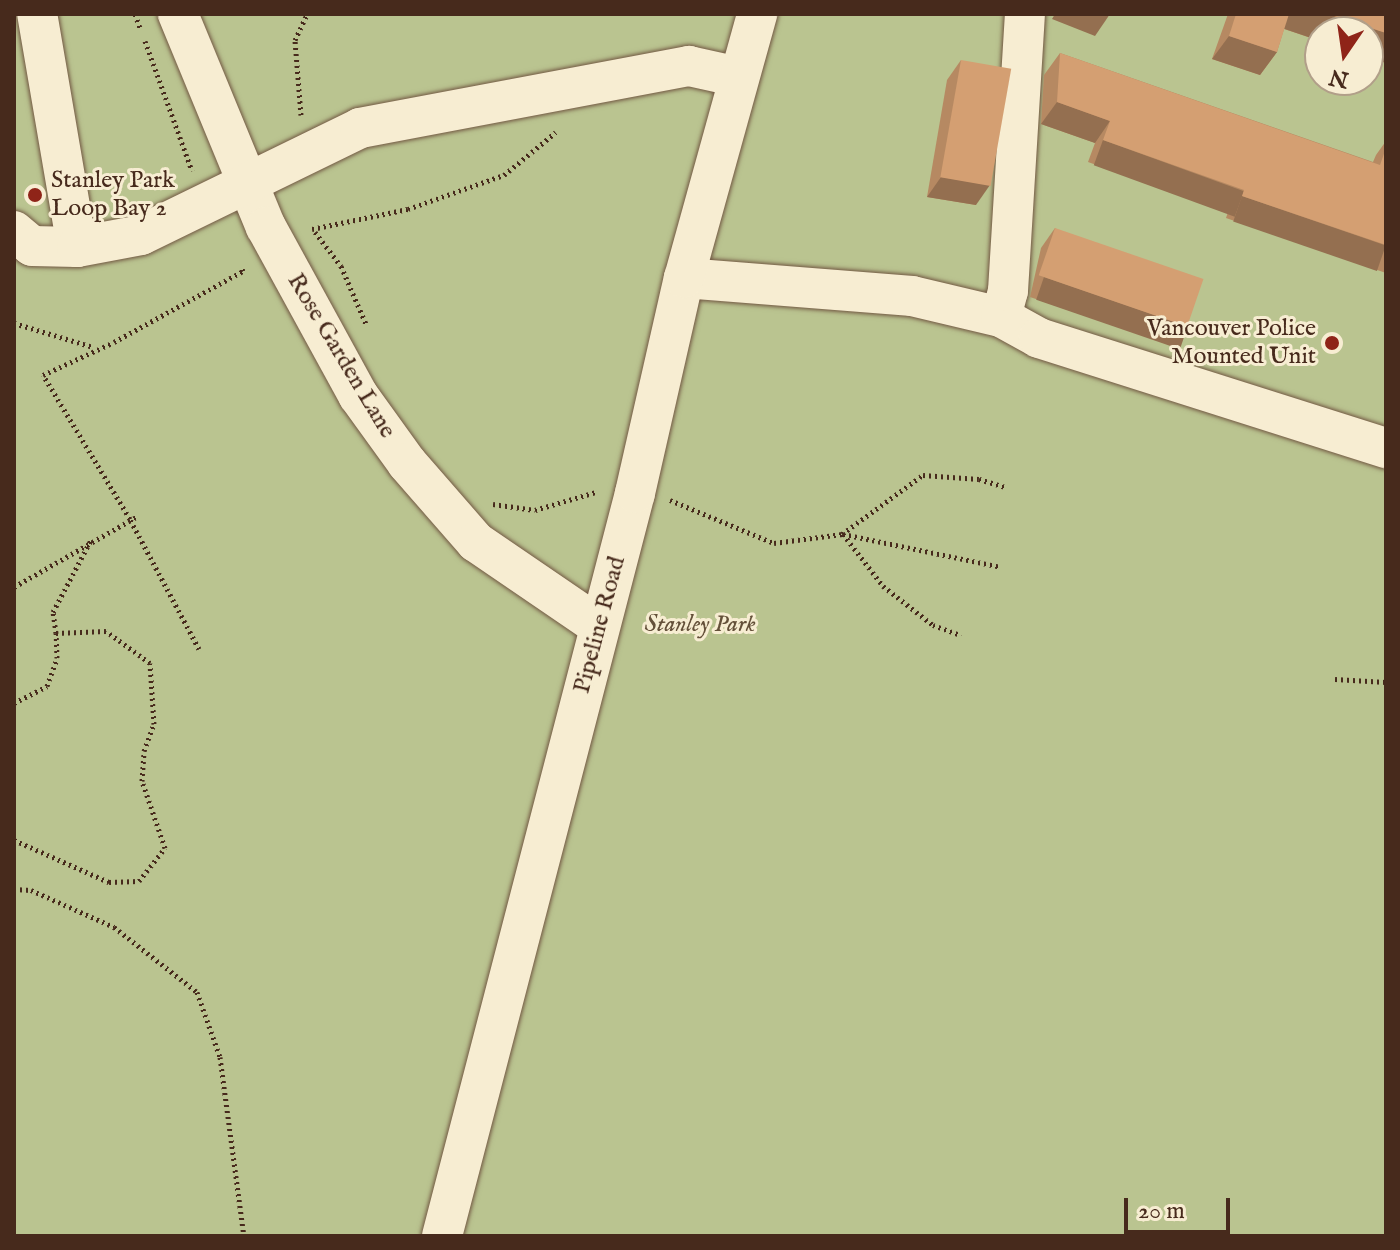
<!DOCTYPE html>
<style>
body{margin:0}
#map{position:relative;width:1400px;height:1250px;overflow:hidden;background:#f3e4b9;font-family:"IM FELL English",serif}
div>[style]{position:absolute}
.green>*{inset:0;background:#bac490}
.path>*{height:5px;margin-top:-2.5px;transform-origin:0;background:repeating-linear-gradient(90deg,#472a1c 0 2px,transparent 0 6px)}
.roads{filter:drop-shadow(0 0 2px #725843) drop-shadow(0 0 2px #725843)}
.minor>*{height:40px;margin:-20px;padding:0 20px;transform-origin:20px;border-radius:20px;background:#f7edd2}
.wall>*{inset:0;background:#b68962}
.shaded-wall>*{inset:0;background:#946f50;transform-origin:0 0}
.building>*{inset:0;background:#d49f72;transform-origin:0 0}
.dots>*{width:22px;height:22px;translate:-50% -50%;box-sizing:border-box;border:4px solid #f7edd2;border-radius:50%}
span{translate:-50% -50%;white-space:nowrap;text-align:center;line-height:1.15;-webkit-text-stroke:6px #f7edd2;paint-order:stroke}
.poi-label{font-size:24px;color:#472a1c}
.left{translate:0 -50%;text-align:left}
.right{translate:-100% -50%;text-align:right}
.street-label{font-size:24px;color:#472a1c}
.park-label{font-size:24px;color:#645039;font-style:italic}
.frame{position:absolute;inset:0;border:16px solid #472a1c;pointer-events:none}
.north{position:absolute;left:1304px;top:16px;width:80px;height:80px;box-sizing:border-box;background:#f7edd2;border:2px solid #b19f89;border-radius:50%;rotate:193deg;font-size:22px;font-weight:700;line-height:32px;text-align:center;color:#472a1c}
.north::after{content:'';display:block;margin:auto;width:28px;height:36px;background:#8f2418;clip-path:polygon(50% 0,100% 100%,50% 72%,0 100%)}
.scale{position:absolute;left:1124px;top:1198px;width:106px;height:36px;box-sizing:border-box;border:4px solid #472a1c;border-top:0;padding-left:10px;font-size:24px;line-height:28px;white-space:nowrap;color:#472a1c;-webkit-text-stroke:6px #f7edd2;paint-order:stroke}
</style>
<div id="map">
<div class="green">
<div style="clip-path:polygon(evenodd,14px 14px,1386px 14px,1386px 1236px,14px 1236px,14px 14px,1320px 32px,1368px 32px,1368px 80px,1320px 80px,1320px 32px)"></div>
</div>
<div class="path">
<div style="left:135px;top:14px;width:15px;rotate:70deg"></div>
<div style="left:145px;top:41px;width:138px;rotate:70.1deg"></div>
<div style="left:301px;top:115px;width:75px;rotate:-94.6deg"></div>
<div style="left:295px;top:40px;width:29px;rotate:-65deg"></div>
<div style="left:312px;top:229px;width:98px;rotate:-11.8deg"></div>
<div style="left:408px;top:209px;width:102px;rotate:-19.5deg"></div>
<div style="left:504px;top:175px;width:67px;rotate:-39.6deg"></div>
<div style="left:315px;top:232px;width:43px;rotate:52.6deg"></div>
<div style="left:341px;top:266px;width:63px;rotate:66.7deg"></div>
<div style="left:14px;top:323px;width:83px;rotate:16.9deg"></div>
<div style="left:670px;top:500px;width:113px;rotate:22.5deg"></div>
<div style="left:774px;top:543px;width:69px;rotate:-7.5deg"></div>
<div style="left:842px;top:534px;width:100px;rotate:-36.1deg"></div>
<div style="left:923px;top:475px;width:56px;rotate:4.1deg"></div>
<div style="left:979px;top:479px;width:27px;rotate:17deg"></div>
<div style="left:493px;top:504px;width:42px;rotate:8.1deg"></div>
<div style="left:535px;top:510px;width:64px;rotate:-16.4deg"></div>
<div style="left:843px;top:534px;width:161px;rotate:11.8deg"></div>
<div style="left:843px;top:534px;width:66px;rotate:52.4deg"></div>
<div style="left:883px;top:586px;width:63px;rotate:38deg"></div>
<div style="left:933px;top:625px;width:30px;rotate:20deg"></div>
<div style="left:14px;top:587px;width:141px;rotate:-29.8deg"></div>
<div style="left:199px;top:649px;width:147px;rotate:-118deg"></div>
<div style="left:130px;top:519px;width:168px;rotate:-121.1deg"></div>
<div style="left:43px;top:375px;width:78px;rotate:-24.9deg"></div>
<div style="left:114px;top:342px;width:147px;rotate:-28.8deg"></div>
<div style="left:243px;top:271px;width:5px;rotate:-112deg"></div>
<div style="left:1335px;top:679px;width:51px;rotate:3.4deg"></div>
<div style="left:14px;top:703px;width:37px;rotate:-27deg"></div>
<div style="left:47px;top:686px;width:30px;rotate:-70deg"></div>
<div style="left:57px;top:658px;width:25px;rotate:-92deg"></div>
<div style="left:14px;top:840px;width:104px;rotate:23.9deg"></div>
<div style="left:109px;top:882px;width:30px;rotate:-2deg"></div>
<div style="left:139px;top:881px;width:42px;rotate:-51.8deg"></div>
<div style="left:165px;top:848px;width:71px;rotate:-108.9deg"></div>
<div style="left:142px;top:781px;width:30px;rotate:-86deg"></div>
<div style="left:144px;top:751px;width:29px;rotate:-70deg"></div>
<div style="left:154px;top:724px;width:61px;rotate:-93.8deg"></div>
<div style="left:150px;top:663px;width:54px;rotate:-144deg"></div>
<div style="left:106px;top:631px;width:50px;rotate:177.7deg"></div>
<div style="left:56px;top:633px;width:21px;rotate:-98deg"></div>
<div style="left:53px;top:612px;width:81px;rotate:-62.2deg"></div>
<div style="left:14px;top:889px;width:17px;rotate:3deg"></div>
<div style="left:31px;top:890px;width:91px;rotate:24deg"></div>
<div style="left:114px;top:927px;width:105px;rotate:38.1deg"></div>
<div style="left:197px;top:992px;width:69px;rotate:70.5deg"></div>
<div style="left:220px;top:1057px;width:181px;rotate:82.4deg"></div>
</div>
<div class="roads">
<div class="minor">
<div style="left:178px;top:14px;width:230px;rotate:67.6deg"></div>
<div style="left:266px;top:227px;width:192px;rotate:61.3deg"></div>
<div style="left:358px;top:395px;width:84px;rotate:54.2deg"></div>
<div style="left:407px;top:463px;width:105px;rotate:48.9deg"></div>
<div style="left:476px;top:542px;width:149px;rotate:34.3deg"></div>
<div style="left:14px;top:231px;width:23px;rotate:40deg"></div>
<div style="left:32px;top:246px;width:45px;rotate:1.3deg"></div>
<div style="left:77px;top:247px;width:236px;rotate:-99.7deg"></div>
<div style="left:77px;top:247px;width:65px;rotate:-10.6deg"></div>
<div style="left:141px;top:235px;width:244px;rotate:-26deg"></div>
<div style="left:360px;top:128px;width:335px;rotate:-10.7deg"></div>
<div style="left:689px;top:66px;width:51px;rotate:12.4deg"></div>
<div style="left:684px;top:278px;width:229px;rotate:4.5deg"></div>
<div style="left:912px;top:296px;width:91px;rotate:13.3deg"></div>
<div style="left:1001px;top:317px;width:43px;rotate:28.9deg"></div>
<div style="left:1039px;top:338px;width:364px;rotate:17.6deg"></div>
<div style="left:1001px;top:317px;width:27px;rotate:-75deg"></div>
<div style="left:1008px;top:291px;width:278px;rotate:-86.5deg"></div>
<div style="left:442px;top:1236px;width:768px;rotate:-75.44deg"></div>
<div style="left:635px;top:493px;width:221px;rotate:-77.2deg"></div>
<div style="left:684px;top:278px;width:274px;rotate:-74.5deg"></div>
</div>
</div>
<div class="wall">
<div style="clip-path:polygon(1228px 14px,1386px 14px,1386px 63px,1368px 57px,1368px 32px,1320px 32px,1320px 41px,1284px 29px,1277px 52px,1260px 75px,1212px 59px)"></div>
<div style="clip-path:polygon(1060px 53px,1373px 162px,1376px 155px,1386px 141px,1386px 273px,1226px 218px,1228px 212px,1088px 162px,1095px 143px,1041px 124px,1044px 75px)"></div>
<div style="clip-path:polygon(961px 60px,976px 205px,927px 197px,947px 80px)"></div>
<div style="clip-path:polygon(1055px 228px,1188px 326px,1174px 346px,1030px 297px,1041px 248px)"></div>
</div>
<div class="shaded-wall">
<div style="clip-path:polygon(1055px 14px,1110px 14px,1095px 36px,1052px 19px)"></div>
<div style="clip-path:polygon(1285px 14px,1328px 14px,1386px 33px,1386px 63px,1368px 57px,1368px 32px,1320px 32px,1320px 41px,1276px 26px)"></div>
<div style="clip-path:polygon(1229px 36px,1277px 52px,1260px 75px,1212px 59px)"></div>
<div style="clip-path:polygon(1057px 102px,1110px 121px,1095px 143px,1041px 124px)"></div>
<div style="left:1103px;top:140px;width:150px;height:27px;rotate:20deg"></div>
<div style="clip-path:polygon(941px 177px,990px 185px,976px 205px,927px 197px)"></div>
<div style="left:1242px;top:196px;width:152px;height:27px;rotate:19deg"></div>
<div style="left:1044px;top:277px;width:152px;height:24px;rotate:19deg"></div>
</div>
<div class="building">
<div style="clip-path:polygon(1236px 14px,1289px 14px,1277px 52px,1229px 36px)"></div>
<div style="clip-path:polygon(1328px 14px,1386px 14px,1386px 33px)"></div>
<div style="clip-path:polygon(1060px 53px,1380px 165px,1386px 148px,1386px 245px,1242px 196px,1244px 190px,1103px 140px,1110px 121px,1057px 102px)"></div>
<div style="left:961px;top:60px;width:51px;height:119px;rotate:10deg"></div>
<div style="left:1055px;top:228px;width:157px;height:50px;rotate:19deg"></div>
</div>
<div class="dots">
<div style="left:35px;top:195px;background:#8f2418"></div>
<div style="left:1332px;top:343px;background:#8f2418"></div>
</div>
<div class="poi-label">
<span class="left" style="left:51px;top:195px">Stanley Park<br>Loop Bay 2</span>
<span class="right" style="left:1316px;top:343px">Vancouver Police<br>Mounted Unit</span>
</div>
<div class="street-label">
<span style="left:341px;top:356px;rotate:59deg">Rose Garden Lane</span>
<span style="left:600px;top:625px;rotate:-75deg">Pipeline Road</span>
</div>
<div class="park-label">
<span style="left:700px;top:625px">Stanley Park</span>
</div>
<div class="frame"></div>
<div class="north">N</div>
<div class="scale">20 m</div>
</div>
